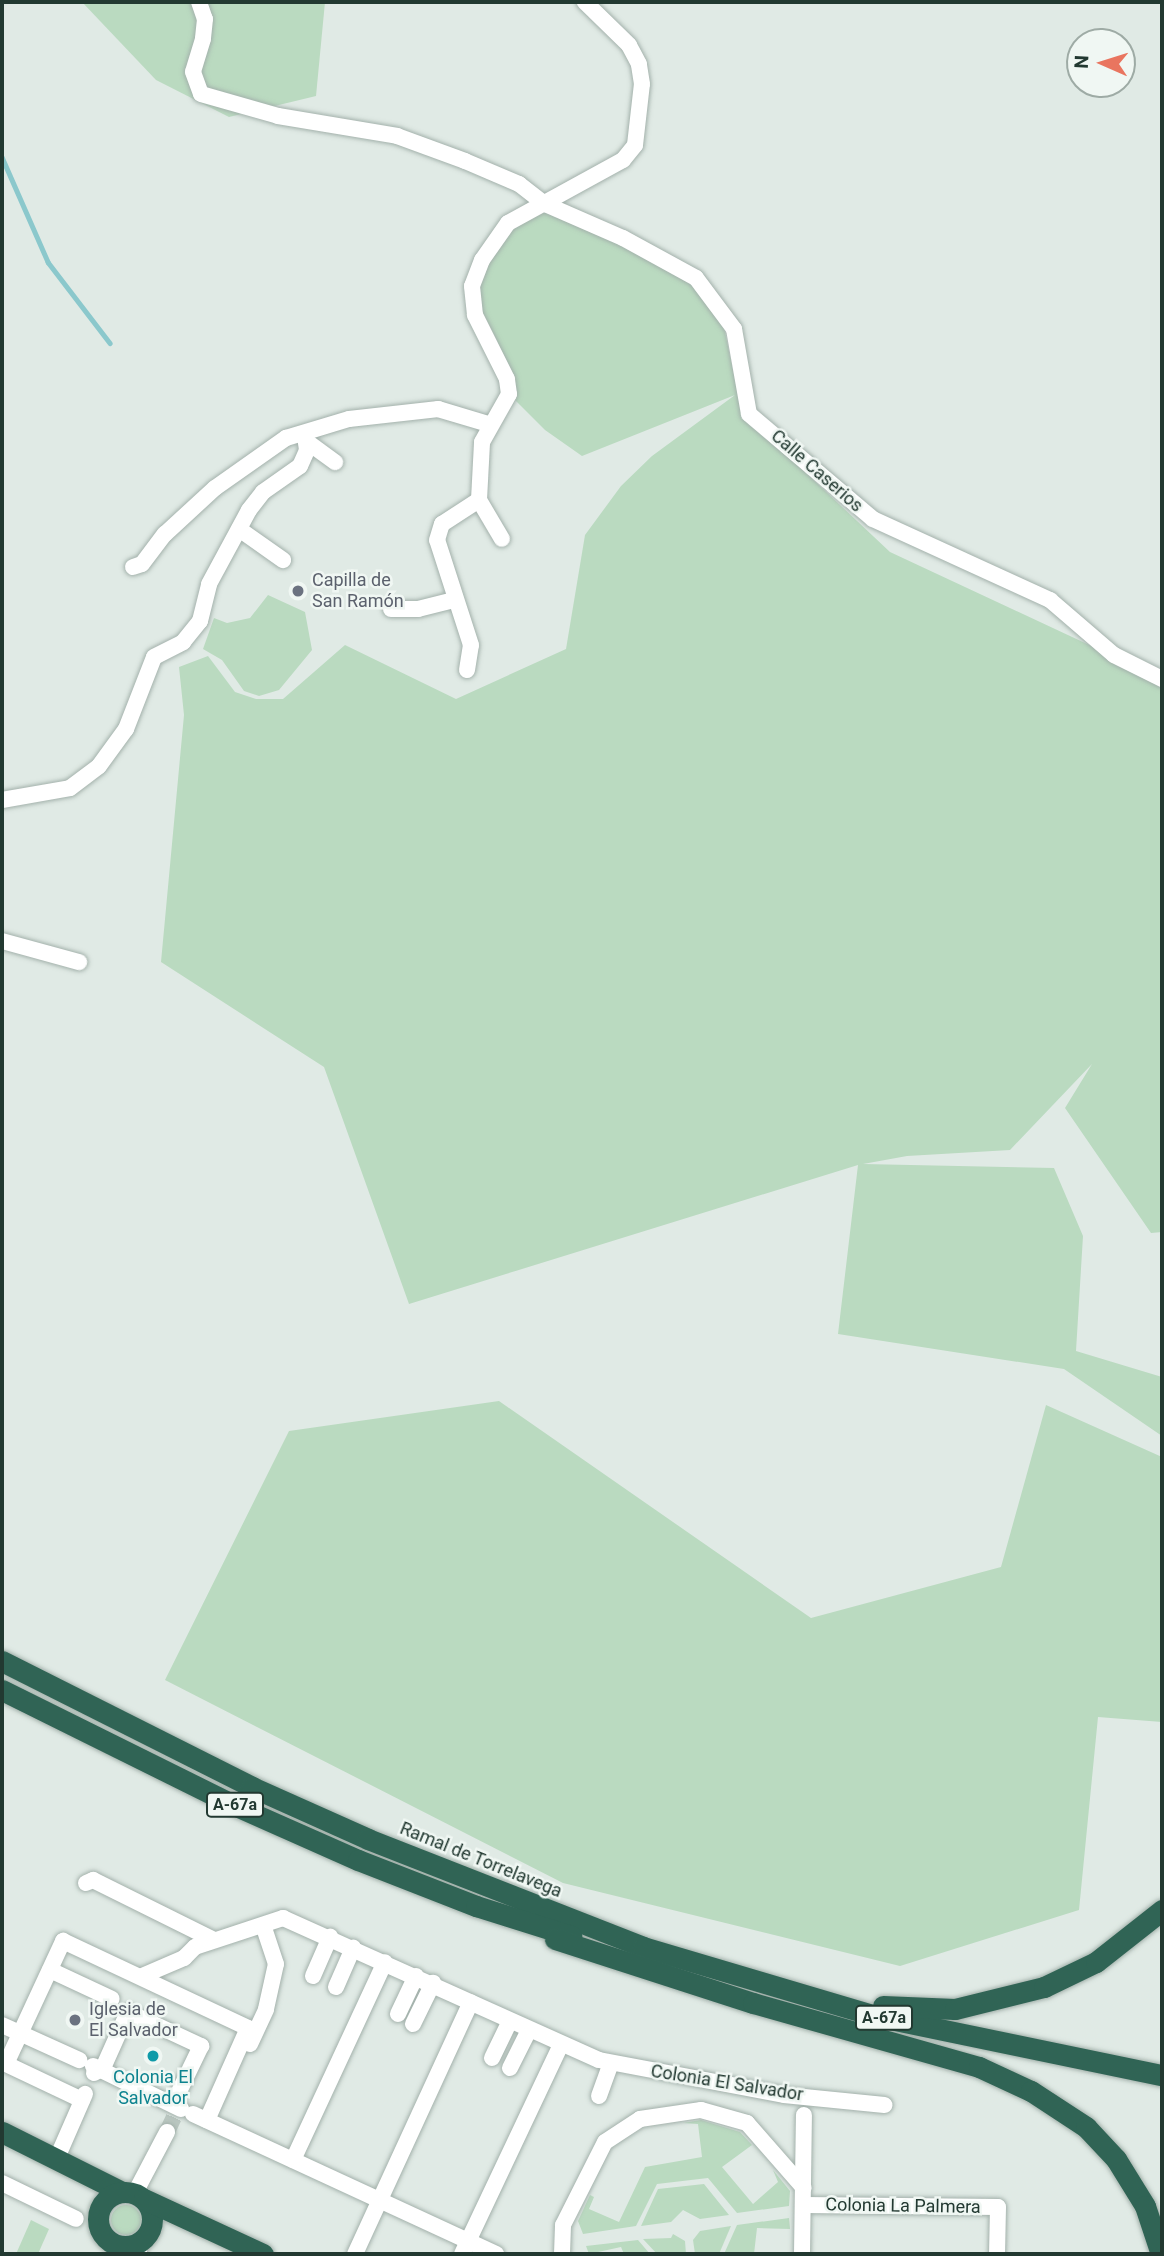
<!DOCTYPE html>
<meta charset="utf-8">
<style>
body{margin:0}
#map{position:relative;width:1164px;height:2256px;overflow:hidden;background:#e0eae5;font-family:Roboto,sans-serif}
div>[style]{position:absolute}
.green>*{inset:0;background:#badac0}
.round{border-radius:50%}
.stream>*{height:4.5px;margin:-2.25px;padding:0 2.25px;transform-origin:2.25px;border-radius:2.25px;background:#8bc8cc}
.minor-tunnel>*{height:16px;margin-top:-8px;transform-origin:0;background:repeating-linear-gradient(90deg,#bac7c1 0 16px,transparent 0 24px)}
.roads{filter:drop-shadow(0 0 2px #a3b1ab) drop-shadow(0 0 2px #a3b1ab)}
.minor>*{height:16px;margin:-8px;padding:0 8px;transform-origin:8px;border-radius:8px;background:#fff}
.highway>*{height:21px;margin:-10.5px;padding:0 10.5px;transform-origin:10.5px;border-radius:10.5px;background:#306455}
.highway>.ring{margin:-10.5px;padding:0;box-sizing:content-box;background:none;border:21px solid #306455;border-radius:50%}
.dots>*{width:19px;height:19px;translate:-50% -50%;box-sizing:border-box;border:4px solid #f0f7f3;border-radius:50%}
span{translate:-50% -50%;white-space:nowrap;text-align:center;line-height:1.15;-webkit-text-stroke:5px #f0f7f3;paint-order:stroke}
.shield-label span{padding:2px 5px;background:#f0f7f3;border:2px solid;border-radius:5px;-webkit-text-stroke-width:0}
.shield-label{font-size:16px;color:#223931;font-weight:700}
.street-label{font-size:18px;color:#223931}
.worship-label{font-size:18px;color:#5b616d}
.left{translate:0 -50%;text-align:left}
.culture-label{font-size:18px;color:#0d838f}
.frame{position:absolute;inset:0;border:4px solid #223931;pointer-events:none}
.north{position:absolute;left:1066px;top:28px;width:70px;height:70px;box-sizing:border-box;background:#f0f7f3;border:2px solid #9eaba5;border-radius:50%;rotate:273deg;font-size:19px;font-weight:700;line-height:28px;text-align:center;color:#223931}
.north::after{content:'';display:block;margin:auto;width:24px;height:32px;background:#e9755f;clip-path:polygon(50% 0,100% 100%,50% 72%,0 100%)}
</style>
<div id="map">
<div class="green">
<div style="clip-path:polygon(82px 2px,325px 2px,316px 96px,229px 117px,156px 80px)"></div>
<div style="clip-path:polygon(540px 211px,554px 211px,649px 255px,699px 289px,723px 323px,738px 394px,772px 441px,890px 552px,1162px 679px,1162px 1232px,1151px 1233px,1065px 1108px,1092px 1064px,1010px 1150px,907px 1156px,863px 1164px,1054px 1168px,1083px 1236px,1076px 1351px,1162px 1377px,1162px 1436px,1064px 1369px,838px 1334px,858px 1165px,409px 1304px,324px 1067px,161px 962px,184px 715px,179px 667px,208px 656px,235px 692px,256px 699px,283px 699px,345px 645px,456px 699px,566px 649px,585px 535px,621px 486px,652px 456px,735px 395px,582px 456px,545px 430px,515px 400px,516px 391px,480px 310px,478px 291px,481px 274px,512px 228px)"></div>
<div style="clip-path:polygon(268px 595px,305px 612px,312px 650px,279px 690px,259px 696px,244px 691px,222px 660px,203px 649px,214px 618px,227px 623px,250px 618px)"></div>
<div style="clip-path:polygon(499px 1401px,811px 1618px,1001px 1567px,1046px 1405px,1162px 1457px,1162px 1722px,1098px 1717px,1079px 1910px,900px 1966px,563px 1883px,165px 1680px,289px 1431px)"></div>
<div style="clip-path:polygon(701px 2120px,740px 2132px,752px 2145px,722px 2167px,753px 2204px,778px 2182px,773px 2170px,790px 2191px,789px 2206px,737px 2213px,708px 2178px,657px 2184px,636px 2226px,583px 2234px,578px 2221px,590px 2195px,594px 2197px,589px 2209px,619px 2222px,645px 2167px,702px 2157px,698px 2124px,683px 2123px)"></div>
<div style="clip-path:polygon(704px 2184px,729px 2215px,700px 2219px,683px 2210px,671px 2222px,641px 2226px,658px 2189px)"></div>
<div class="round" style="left:111px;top:2205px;width:30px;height:30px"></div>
<div style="clip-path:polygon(789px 2218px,790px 2229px,757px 2228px,754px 2254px,724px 2254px,737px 2225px)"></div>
<div style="clip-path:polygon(31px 2220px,49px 2229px,38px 2254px,16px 2254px)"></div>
<div style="clip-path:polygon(731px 2226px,719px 2254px,695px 2254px,693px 2240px,700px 2231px)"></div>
<div style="clip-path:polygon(673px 2234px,685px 2241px,686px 2254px,657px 2254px,643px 2239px,671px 2238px)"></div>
<div style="clip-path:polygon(638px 2240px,650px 2254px,624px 2254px,621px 2247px,589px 2254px,586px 2246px)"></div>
</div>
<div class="stream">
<div style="left:2px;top:157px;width:115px;rotate:66.3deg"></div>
<div style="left:48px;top:262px;width:102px;rotate:52.6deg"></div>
</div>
<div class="minor-tunnel">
<div style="left:167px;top:2132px;width:23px;rotate:-65deg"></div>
</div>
<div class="roads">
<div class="minor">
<div style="left:199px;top:2px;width:18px;rotate:71deg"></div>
<div style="left:205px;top:19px;width:20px;rotate:96deg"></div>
<div style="left:203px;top:39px;width:34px;rotate:107deg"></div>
<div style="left:193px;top:72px;width:23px;rotate:70deg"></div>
<div style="left:201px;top:94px;width:80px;rotate:15.9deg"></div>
<div style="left:278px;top:116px;width:121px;rotate:9.5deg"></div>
<div style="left:397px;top:136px;width:72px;rotate:20.2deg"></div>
<div style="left:465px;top:161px;width:59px;rotate:23.1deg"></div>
<div style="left:519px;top:184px;width:33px;rotate:38deg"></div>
<div style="left:545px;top:204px;width:85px;rotate:23.6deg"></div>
<div style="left:623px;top:238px;width:83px;rotate:28.7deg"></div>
<div style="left:696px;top:278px;width:64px;rotate:53.3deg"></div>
<div style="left:734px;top:329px;width:86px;rotate:80deg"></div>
<div style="left:749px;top:414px;width:162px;rotate:40.3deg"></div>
<div style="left:873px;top:519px;width:195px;rotate:24.6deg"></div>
<div style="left:1050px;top:600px;width:84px;rotate:40.7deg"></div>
<div style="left:1114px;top:655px;width:54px;rotate:26.6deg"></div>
<div style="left:306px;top:441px;width:36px;rotate:36deg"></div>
<div style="left:479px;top:500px;width:45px;rotate:59.5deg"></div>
<div style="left:239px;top:529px;width:54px;rotate:35.2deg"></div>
<div style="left:133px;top:567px;width:9px;rotate:-18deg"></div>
<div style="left:142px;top:564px;width:38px;rotate:-53deg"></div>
<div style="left:165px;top:534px;width:68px;rotate:-42.6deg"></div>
<div style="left:215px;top:488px;width:87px;rotate:-35.2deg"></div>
<div style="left:286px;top:438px;width:66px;rotate:-16.8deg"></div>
<div style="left:349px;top:419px;width:90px;rotate:-6.4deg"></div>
<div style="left:438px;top:409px;width:52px;rotate:16.7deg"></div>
<div style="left:391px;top:609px;width:27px"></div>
<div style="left:418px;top:609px;width:37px;rotate:-14deg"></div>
<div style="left:467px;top:670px;width:25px;rotate:-81deg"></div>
<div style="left:471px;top:645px;width:110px;rotate:-107.9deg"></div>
<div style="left:437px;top:540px;width:17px;rotate:-73deg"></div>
<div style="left:442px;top:524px;width:44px;rotate:-33deg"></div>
<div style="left:479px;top:500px;width:58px;rotate:-87deg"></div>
<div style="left:482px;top:442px;width:55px;rotate:-60.6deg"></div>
<div style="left:509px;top:394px;width:15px;rotate:-98deg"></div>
<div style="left:507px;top:379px;width:72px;rotate:-116.6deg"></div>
<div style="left:475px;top:315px;width:29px;rotate:-96deg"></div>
<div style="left:472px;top:286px;width:28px;rotate:-69deg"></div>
<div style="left:482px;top:260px;width:45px;rotate:-54.9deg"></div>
<div style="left:508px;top:223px;width:131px;rotate:-28.7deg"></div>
<div style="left:623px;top:160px;width:19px;rotate:-51deg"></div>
<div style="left:635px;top:145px;width:61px;rotate:-83.5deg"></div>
<div style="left:642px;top:84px;width:20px;rotate:-99deg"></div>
<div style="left:639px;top:64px;width:21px;rotate:-118deg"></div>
<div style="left:629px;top:45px;width:62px;rotate:-135.7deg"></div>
<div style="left:2px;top:800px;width:69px;rotate:-10deg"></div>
<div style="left:70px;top:788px;width:36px;rotate:-37deg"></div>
<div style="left:99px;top:766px;width:46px;rotate:-53.9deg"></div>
<div style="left:126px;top:729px;width:77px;rotate:-68.7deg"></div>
<div style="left:154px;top:657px;width:33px;rotate:-27deg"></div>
<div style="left:183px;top:642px;width:27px;rotate:-51deg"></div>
<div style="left:200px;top:621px;width:38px;rotate:-76deg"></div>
<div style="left:209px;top:584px;width:84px;rotate:-61.6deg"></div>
<div style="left:249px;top:510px;width:23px;rotate:-52deg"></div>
<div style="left:263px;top:492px;width:45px;rotate:-35.1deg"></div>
<div style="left:300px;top:466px;width:17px;rotate:-66deg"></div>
<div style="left:307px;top:450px;width:15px;rotate:-98deg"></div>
<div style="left:2px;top:941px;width:80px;rotate:15.3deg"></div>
<div style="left:86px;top:1883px;width:8px;rotate:-23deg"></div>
<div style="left:93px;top:1880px;width:135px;rotate:26.4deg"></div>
<div style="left:50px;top:1970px;width:68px;rotate:25.1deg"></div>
<div style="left:142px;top:1976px;width:46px;rotate:-23.2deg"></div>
<div style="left:184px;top:1958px;width:16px;rotate:-45deg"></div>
<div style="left:195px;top:1947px;width:93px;rotate:-18.2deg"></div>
<div style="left:283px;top:1918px;width:346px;rotate:24.2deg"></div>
<div style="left:599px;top:2060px;width:188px;rotate:10.7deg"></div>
<div style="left:784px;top:2095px;width:101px;rotate:5.7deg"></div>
<div style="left:313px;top:1976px;width:43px;rotate:-66.4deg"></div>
<div style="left:336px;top:1987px;width:43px;rotate:-66.4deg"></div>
<div style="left:398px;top:2014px;width:42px;rotate:-64.7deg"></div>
<div style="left:413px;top:2024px;width:46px;rotate:-64deg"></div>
<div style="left:2px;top:2025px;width:85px;rotate:24.4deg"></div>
<div style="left:250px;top:2044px;width:38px;rotate:-65deg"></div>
<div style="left:266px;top:2009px;width:46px;rotate:-77.5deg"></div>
<div style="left:276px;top:1964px;width:41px;rotate:-108.4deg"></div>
<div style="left:492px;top:2058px;width:41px;rotate:-64.1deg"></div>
<div style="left:93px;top:2066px;width:98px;rotate:26deg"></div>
<div style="left:510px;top:2068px;width:42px;rotate:-63.4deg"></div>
<div style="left:94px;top:2073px;width:10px;rotate:-29deg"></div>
<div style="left:103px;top:2068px;width:61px;rotate:-65.9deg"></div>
<div style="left:128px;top:2012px;width:81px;rotate:25deg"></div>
<div style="left:201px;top:2046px;width:62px;rotate:115.7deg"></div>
<div style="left:599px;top:2096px;width:35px;rotate:-70deg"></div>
<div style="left:82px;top:2100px;width:84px;rotate:-154.7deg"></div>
<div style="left:6px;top:2064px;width:136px;rotate:-65.1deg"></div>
<div style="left:63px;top:1941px;width:204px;rotate:25.2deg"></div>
<div style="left:248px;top:2028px;width:101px;rotate:114deg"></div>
<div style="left:193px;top:2114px;width:334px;rotate:24.8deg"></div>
<div style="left:57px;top:2158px;width:70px;rotate:-66.4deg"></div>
<div style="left:293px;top:2160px;width:218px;rotate:-65.1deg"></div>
<div style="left:2px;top:2183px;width:82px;rotate:25.9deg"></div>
<div style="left:135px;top:2193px;width:69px;rotate:-62.3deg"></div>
<div style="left:804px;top:2205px;width:194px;rotate:0.6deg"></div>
<div style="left:998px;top:2207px;width:47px;rotate:91.2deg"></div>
<div style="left:112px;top:2243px;width:14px;rotate:51deg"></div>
<div style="left:138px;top:2254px;width:12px;rotate:-76deg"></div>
<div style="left:355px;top:2254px;width:277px;rotate:-65.3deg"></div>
<div style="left:462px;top:2254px;width:231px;rotate:-64.7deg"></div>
<div style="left:562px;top:2254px;width:29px;rotate:-88deg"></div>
<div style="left:563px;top:2225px;width:93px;rotate:-63.2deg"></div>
<div style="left:605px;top:2142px;width:42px;rotate:-33.3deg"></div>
<div style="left:640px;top:2119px;width:62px;rotate:-8.4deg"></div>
<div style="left:701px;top:2110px;width:48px;rotate:15.8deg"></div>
<div style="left:747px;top:2123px;width:86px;rotate:48.8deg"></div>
<div style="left:802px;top:2254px;width:139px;rotate:-89.2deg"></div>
</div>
<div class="highway">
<div style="left:2px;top:1661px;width:280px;rotate:26.7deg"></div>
<div style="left:252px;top:1787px;width:127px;rotate:24.1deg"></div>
<div style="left:368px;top:1839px;width:295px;rotate:21.4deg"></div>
<div style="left:643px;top:1947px;width:243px;rotate:16.5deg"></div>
<div style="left:876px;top:2016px;width:292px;rotate:11.7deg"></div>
<div style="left:2px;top:1690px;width:261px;rotate:26.4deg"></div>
<div style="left:236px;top:1806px;width:133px;rotate:23.9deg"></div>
<div style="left:358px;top:1860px;width:127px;rotate:21.3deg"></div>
<div style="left:476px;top:1906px;width:100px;rotate:17.5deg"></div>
<div style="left:555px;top:1939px;width:208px;rotate:17.9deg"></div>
<div style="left:753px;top:2003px;width:235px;rotate:15.8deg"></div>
<div style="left:979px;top:2067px;width:57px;rotate:24.8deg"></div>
<div style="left:1031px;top:2091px;width:66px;rotate:33.2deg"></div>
<div style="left:1086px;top:2127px;width:44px;rotate:46.8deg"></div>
<div style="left:1116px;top:2159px;width:55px;rotate:58.3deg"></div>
<div style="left:1145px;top:2206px;width:51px;rotate:71.6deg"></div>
<div style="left:883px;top:2006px;width:72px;rotate:2.4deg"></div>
<div style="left:955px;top:2009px;width:92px;rotate:-13.9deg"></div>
<div style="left:1044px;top:1987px;width:58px;rotate:-25.7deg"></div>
<div style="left:1096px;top:1962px;width:84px;rotate:-38.2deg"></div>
<div style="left:2px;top:2132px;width:134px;rotate:26.6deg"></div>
<div class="ring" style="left:98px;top:2192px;width:33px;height:33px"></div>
<div style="left:144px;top:2199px;width:131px;rotate:24.8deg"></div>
</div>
</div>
<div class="dots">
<div style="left:298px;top:591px;background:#6b7280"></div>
<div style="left:75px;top:2020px;background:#6b7280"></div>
<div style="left:153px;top:2056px;background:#0f9aa8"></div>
</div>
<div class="shield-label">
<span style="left:235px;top:1805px">A-67a</span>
<span style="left:884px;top:2018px">A-67a</span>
</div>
<div class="street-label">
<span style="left:817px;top:471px;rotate:41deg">Calle Caserios</span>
<span style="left:481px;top:1860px;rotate:22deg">Ramal de Torrelavega</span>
<span style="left:727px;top:2083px;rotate:9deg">Colonia El Salvador</span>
<span style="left:903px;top:2206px;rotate:1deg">Colonia La Palmera</span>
</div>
<div class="worship-label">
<span class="left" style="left:312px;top:591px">Capilla de<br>San Ramón</span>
<span class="left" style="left:89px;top:2020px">Iglesia de<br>El Salvador</span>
</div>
<div class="culture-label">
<span style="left:153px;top:2088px">Colonia El<br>Salvador</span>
</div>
<div class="frame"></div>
<div class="north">N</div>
</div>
